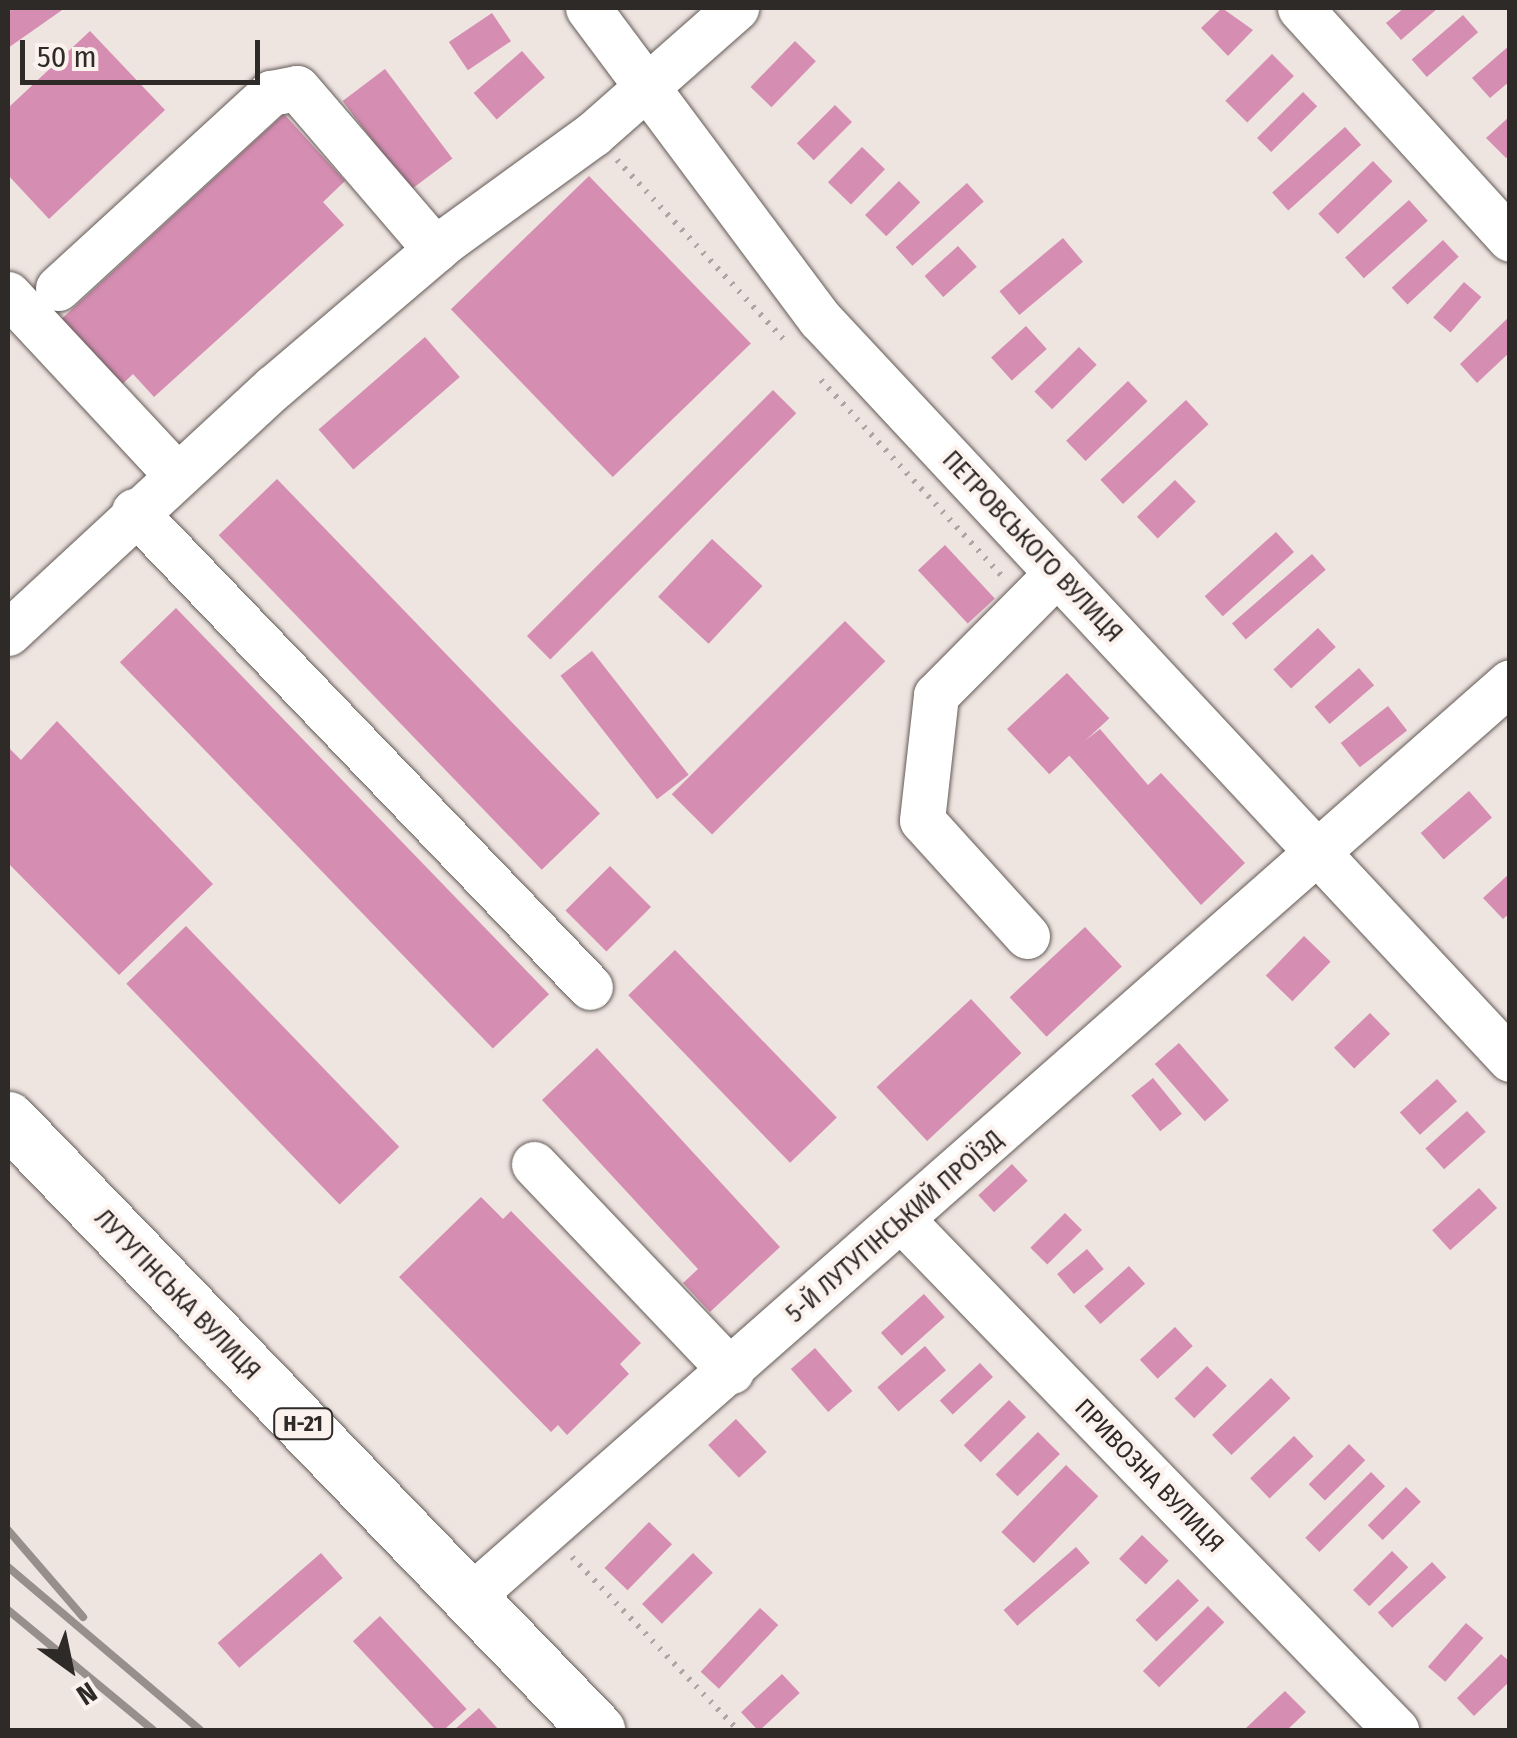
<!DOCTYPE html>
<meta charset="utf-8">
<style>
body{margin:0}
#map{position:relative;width:1517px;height:1738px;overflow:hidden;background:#eee4e0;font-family:"Fira Sans Condensed",sans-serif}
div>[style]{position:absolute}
.building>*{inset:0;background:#d58db2;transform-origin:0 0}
.path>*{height:6px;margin-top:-3px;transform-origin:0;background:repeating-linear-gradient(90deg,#aea6a3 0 2.5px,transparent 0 10.5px)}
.roads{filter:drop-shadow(0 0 2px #635b57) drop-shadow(0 0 2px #635b57)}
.minor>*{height:45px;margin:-22.5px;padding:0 22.5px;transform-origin:22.5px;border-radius:22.5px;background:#fff}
.major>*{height:55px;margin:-27.5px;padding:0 27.5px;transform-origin:27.5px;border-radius:27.5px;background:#fff}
.rail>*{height:8px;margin:-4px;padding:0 4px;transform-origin:4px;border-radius:4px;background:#968f8b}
span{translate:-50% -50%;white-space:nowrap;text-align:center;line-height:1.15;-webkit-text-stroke:8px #fcf2ed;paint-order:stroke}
.shield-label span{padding:2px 8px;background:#fcf2ed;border:2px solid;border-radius:8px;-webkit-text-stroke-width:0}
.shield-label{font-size:22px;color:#2e2a28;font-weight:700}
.street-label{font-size:25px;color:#2e2a28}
.frame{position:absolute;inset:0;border:10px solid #2e2a28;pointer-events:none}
.north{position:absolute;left:20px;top:1618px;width:100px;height:100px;-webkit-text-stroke:8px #fcf2ed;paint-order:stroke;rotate:147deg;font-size:28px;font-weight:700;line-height:40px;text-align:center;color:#2e2a28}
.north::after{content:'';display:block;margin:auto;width:35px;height:45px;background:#2e2a28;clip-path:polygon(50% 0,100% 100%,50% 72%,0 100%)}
.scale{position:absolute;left:20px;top:40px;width:240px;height:45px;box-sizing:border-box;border:5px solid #2e2a28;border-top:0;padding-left:12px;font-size:30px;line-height:35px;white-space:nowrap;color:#2e2a28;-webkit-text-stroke:8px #fcf2ed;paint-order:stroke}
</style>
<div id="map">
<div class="building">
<div style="clip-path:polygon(14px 8px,65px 8px,8px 48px,8px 12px)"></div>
<div style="clip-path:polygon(1222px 8px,1253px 30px,1228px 56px,1201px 28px)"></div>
<div style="clip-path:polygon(1404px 8px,1438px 8px,1401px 40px,1386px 23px)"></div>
<div style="left:492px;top:13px;width:34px;height:52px;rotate:56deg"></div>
<div style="left:1463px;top:15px;width:23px;height:68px;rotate:49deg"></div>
<div style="clip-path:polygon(90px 31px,165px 110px,49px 219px,8px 175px,8px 108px)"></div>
<div style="left:795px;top:41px;width:29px;height:64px;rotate:44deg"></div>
<div style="clip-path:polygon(1510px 45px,1510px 81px,1490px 98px,1472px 78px)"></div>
<div style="left:522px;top:51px;width:35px;height:64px;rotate:49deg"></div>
<div style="left:1272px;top:54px;width:31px;height:66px;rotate:45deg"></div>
<div style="left:385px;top:69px;width:112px;height:53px;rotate:53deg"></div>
<div style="left:1303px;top:92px;width:20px;height:65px;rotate:45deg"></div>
<div style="left:835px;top:105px;width:24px;height:54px;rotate:45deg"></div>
<div style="clip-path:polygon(284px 114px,345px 181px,323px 202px,344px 225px,154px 397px,133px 374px,116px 390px,56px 324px)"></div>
<div style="clip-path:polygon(1510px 116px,1510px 155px,1506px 158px,1486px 138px)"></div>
<div style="left:1345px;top:127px;width:24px;height:98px;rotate:48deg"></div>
<div style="left:862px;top:147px;width:32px;height:49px;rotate:44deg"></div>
<div style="left:1373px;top:161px;width:28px;height:76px;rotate:46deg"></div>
<div style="left:589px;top:176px;width:233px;height:192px;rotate:46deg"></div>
<div style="left:899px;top:181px;width:30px;height:48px;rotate:45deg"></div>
<div style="left:967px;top:183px;width:25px;height:96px;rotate:48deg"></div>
<div style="left:1409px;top:200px;width:28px;height:86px;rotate:48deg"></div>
<div style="left:1063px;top:238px;width:31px;height:83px;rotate:50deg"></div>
<div style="left:1443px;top:240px;width:23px;height:70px;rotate:47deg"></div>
<div style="left:958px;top:246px;width:28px;height:45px;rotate:48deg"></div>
<div style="left:1464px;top:282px;width:23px;height:47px;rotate:41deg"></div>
<div style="clip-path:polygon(1510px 316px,1510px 352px,1477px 383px,1460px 364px)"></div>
<div style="left:1026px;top:326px;width:31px;height:47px;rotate:48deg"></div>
<div style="left:425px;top:337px;width:53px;height:141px;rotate:49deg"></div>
<div style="left:1079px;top:347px;width:25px;height:63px;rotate:45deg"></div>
<div style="left:1128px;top:381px;width:28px;height:86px;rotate:46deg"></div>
<div style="left:773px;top:390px;width:33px;height:348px;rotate:45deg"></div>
<div style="left:1186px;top:400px;width:33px;height:117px;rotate:47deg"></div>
<div style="left:277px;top:479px;width:465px;height:81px;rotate:46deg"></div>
<div style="left:1175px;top:480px;width:30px;height:53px;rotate:46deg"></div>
<div style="left:1276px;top:532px;width:27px;height:96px;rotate:48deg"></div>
<div style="left:712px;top:539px;width:69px;height:79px;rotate:43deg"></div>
<div style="left:945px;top:545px;width:73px;height:37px;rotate:47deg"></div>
<div style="left:1312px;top:554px;width:21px;height:106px;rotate:49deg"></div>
<div style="left:176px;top:608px;width:537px;height:78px;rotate:46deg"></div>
<div style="left:845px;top:621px;width:57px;height:245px;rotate:45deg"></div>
<div style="left:1318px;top:628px;width:26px;height:61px;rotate:47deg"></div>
<div style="left:592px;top:651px;width:157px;height:40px;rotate:52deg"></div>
<div style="left:1359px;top:668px;width:23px;height:59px;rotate:49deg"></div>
<div style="left:1067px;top:673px;width:62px;height:82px;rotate:47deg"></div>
<div style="left:1388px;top:706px;width:31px;height:60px;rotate:52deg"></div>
<div style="clip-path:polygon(57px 721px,213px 884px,119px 975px,8px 863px,8px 747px,21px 760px)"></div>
<div style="clip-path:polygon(1100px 729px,1148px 785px,1161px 773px,1245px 863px,1201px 905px,1068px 754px)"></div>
<div style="left:1469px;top:791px;width:35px;height:64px;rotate:49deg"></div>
<div style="left:610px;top:866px;width:58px;height:63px;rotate:45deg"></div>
<div style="clip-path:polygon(1510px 873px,1510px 913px,1503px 919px,1483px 898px)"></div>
<div style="left:186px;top:926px;width:307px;height:83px;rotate:46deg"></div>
<div style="left:1085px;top:927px;width:54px;height:103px;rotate:47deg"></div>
<div style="left:1304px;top:936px;width:37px;height:55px;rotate:44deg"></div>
<div style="left:675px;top:950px;width:233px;height:65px;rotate:46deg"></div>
<div style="left:971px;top:999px;width:74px;height:129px;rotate:47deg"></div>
<div style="left:1370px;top:1013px;width:29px;height:50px;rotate:46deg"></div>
<div style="left:1179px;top:1043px;width:76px;height:32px;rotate:49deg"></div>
<div style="clip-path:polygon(597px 1048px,780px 1247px,710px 1312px,683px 1283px,698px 1269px,542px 1100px)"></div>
<div style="left:1153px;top:1078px;width:46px;height:28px;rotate:51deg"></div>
<div style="left:1437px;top:1079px;width:30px;height:50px;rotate:48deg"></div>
<div style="left:1467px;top:1111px;width:28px;height:56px;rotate:48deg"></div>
<div style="left:1012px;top:1164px;width:23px;height:46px;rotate:47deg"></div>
<div style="left:1479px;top:1188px;width:27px;height:63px;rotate:48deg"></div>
<div style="clip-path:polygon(481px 1197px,503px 1219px,511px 1211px,641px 1343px,620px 1364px,629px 1374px,567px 1435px,558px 1425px,551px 1432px,399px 1277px)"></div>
<div style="left:1065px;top:1213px;width:24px;height:49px;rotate:45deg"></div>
<div style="left:1087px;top:1249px;width:26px;height:39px;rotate:50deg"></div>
<div style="left:1129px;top:1266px;width:24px;height:60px;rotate:48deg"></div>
<div style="left:924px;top:1294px;width:31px;height:58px;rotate:48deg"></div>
<div style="left:1175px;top:1327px;width:26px;height:48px;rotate:47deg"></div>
<div style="left:925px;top:1346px;width:32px;height:63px;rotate:49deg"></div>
<div style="left:815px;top:1348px;width:57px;height:32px;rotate:49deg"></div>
<div style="left:980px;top:1363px;width:19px;height:55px;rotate:47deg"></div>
<div style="left:1207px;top:1366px;width:28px;height:46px;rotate:45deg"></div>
<div style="left:1271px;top:1378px;width:28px;height:82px;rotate:46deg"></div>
<div style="left:1009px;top:1400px;width:24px;height:64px;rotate:45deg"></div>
<div style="left:736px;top:1419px;width:45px;height:38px;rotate:47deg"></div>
<div style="left:1038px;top:1432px;width:31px;height:60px;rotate:45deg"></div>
<div style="left:1294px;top:1436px;width:28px;height:61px;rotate:46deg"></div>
<div style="left:1349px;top:1444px;width:23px;height:57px;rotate:45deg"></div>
<div style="left:1066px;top:1465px;width:45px;height:93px;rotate:44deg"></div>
<div style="left:1371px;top:1472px;width:20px;height:93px;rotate:45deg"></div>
<div style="left:1406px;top:1487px;width:21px;height:54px;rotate:45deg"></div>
<div style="left:649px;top:1522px;width:32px;height:64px;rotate:44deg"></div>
<div style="left:1142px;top:1535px;width:37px;height:33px;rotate:44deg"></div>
<div style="left:1076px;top:1547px;width:21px;height:96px;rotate:49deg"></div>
<div style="left:1392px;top:1551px;width:23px;height:55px;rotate:45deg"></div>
<div style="left:321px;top:1553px;width:33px;height:137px;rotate:49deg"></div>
<div style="left:693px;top:1553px;width:28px;height:72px;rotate:45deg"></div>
<div style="left:1432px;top:1562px;width:21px;height:74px;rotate:47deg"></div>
<div style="left:1178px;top:1579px;width:30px;height:59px;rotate:46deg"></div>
<div style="left:1208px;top:1606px;width:23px;height:92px;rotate:45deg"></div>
<div style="left:760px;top:1608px;width:25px;height:87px;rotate:43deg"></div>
<div style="left:380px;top:1616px;width:127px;height:37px;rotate:47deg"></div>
<div style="left:1466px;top:1623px;width:23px;height:58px;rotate:41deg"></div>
<div style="clip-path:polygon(1501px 1654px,1510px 1662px,1510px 1681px,1474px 1716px,1457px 1698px)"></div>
<div style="left:782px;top:1674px;width:26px;height:56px;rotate:47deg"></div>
<div style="clip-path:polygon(1285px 1691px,1306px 1712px,1287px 1730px,1244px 1730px)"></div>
<div style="clip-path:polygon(479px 1708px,499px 1730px,454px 1730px)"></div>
</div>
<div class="path">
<div style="left:617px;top:160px;width:247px;rotate:47.1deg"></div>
<div style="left:821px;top:380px;width:267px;rotate:47.3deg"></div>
<div style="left:572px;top:1557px;width:240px;rotate:46.2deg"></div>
</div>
<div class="roads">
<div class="minor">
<div style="left:588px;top:8px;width:388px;rotate:53.3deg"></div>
<div style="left:820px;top:319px;width:1012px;rotate:47deg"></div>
<div style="left:1300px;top:8px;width:312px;rotate:47.7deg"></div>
<div style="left:58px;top:288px;width:289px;rotate:-42.5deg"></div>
<div style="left:271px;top:93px;width:26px;rotate:-11deg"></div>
<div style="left:297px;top:88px;width:213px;rotate:49.4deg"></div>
<div style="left:8px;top:294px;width:246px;rotate:47deg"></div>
<div style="left:134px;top:511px;width:659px;rotate:46.23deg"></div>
<div style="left:8px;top:633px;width:362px;rotate:-42.8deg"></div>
<div style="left:274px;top:387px;width:228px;rotate:-40.4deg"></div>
<div style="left:448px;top:239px;width:179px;rotate:-35.9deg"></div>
<div style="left:593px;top:134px;width:191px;rotate:-41.4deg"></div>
<div style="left:1027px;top:936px;width:156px;rotate:-132.2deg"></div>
<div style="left:922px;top:820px;width:126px;rotate:-83.6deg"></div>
<div style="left:936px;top:695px;width:172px;rotate:-45.2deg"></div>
<div style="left:534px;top:1164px;width:286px;rotate:46.4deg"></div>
<div style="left:903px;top:1221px;width:709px;rotate:45.91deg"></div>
<div style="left:470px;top:1597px;width:1385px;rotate:-41.34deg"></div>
</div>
<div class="major">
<div style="left:8px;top:1119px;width:849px;rotate:46.05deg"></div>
</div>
</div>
<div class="rail">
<div style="left:8px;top:1530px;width:115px;rotate:49.2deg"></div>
<div style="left:8px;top:1567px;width:252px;rotate:40.3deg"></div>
<div style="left:8px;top:1610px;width:188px;rotate:39.6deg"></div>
</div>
<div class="shield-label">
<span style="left:303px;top:1424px">Н-21</span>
</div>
<div class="street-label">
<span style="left:1032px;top:547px;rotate:47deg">ПЕТРОВСЬКОГО ВУЛИЦЯ</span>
<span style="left:895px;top:1227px;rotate:-41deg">5-Й ЛУТУГІНСЬКИЙ ПРОЇЗД</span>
<span style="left:177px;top:1295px;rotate:46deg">ЛУТУГІНСЬКА ВУЛИЦЯ</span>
<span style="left:1149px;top:1476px;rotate:46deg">ПРИВОЗНА ВУЛИЦЯ</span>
</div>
<div class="frame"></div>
<div class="north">N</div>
<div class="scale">50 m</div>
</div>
